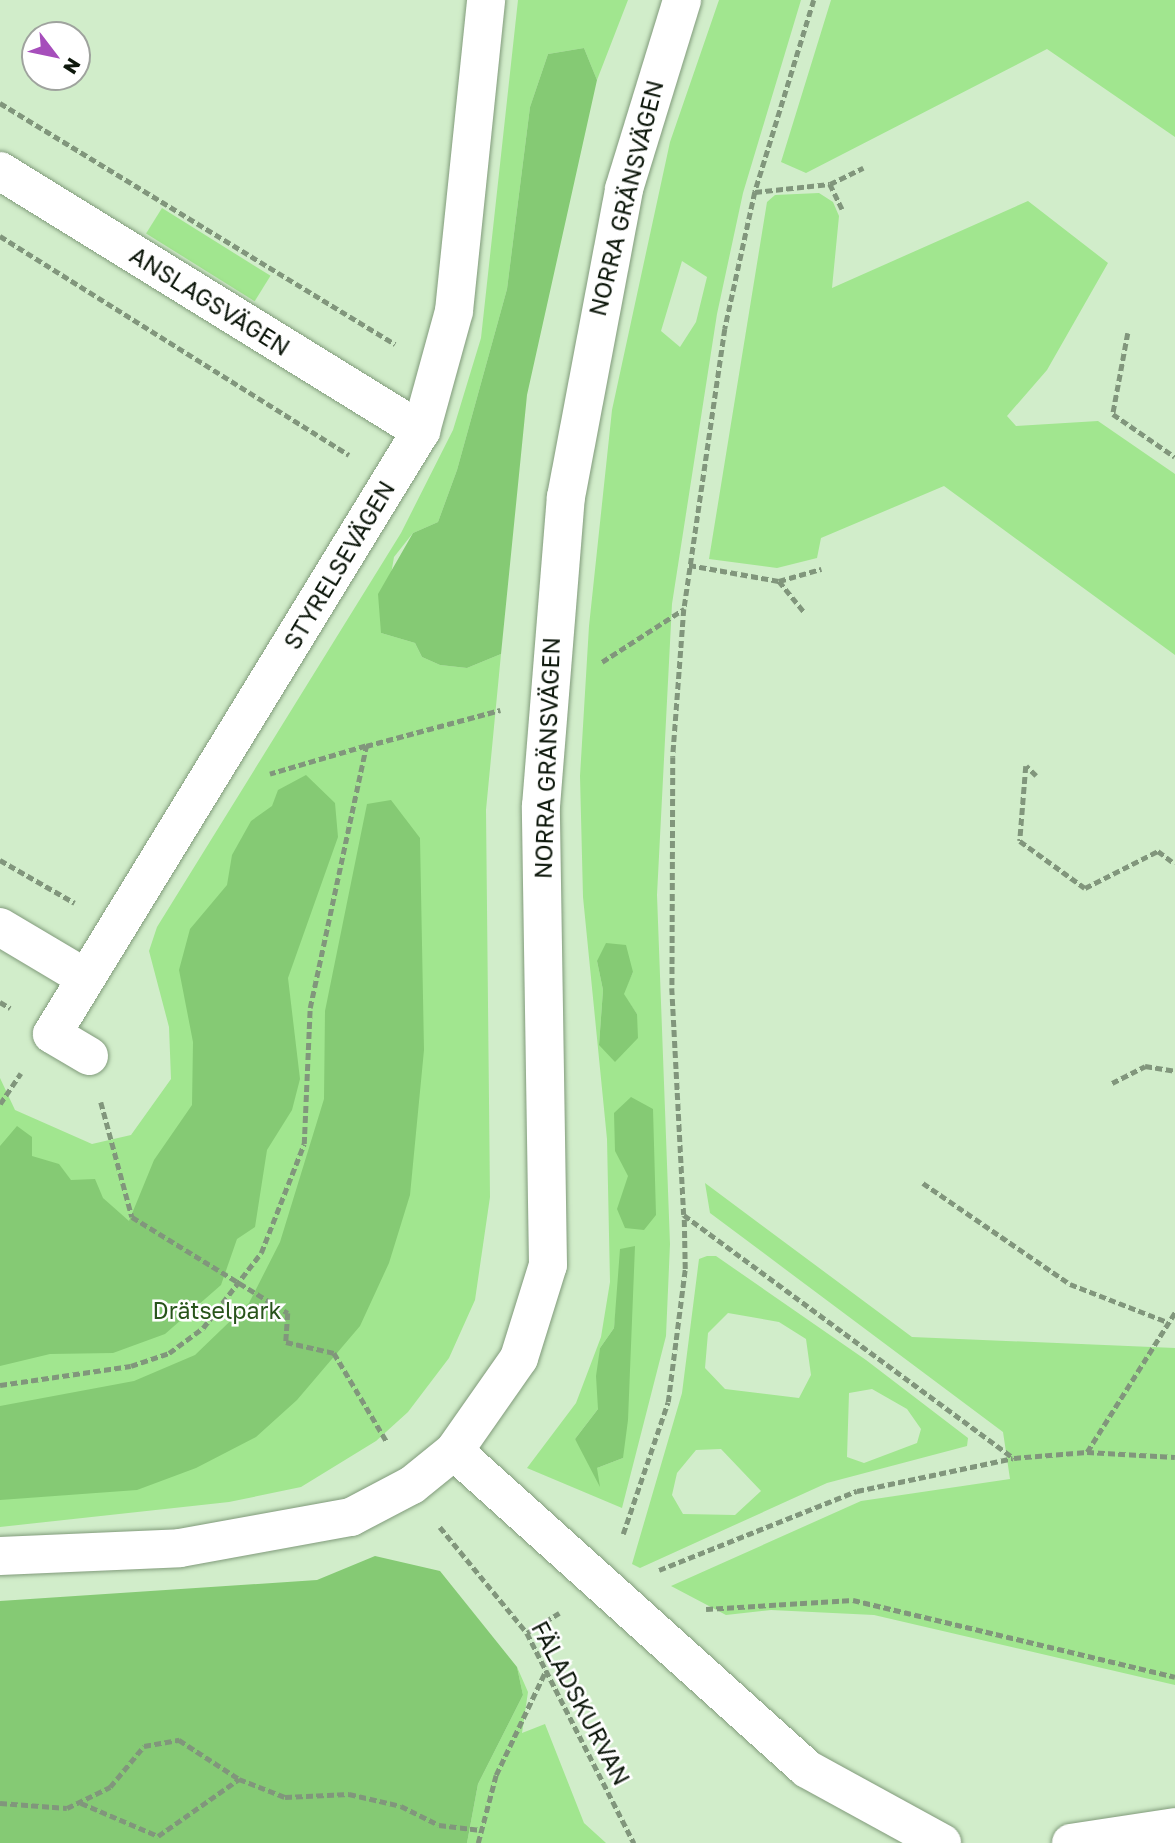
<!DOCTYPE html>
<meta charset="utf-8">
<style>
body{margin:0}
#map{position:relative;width:1175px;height:1843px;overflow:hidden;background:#d1edca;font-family:"Golos Text",sans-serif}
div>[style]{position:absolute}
.green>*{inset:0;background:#a1e68f;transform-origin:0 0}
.forest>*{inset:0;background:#85ca74}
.path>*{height:4.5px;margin-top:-2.25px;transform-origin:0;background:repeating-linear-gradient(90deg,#81967c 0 7px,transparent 0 10.5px)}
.roads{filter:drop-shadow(0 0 2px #819b7b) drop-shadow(0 0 2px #819b7b)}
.minor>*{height:38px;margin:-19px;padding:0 19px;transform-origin:19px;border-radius:19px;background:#fff}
span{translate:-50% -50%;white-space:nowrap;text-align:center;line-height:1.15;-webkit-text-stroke:5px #fff;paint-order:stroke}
.street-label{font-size:23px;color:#0e180c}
.park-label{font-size:23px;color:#28541b}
.north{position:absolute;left:21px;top:21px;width:70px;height:70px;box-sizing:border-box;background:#fff;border:2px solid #9fa39e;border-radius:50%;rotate:122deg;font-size:19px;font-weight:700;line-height:28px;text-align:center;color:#0e180c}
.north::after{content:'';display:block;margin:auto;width:24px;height:32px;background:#a64ebb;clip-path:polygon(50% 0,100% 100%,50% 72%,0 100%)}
</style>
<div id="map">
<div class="green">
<div style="clip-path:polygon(518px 0,628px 0,597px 80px,584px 48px,548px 54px,530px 107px,507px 289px,457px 470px,438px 522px,413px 533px,394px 557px,381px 633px,415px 643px,422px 657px,440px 665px,467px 668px,501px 654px,486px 810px,490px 1197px,475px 1300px,449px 1358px,408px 1412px,376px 1441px,301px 1487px,229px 1502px,0 1527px,0 1078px,15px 1110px,92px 1144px,131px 1135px,171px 1079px,169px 1027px,149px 951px,157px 927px,401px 533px,453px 430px,481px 338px)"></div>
<div style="clip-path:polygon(evenodd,719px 0,801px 0,743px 193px,717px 314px,672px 604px,657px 895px,670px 1244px,666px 1336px,622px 1508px,527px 1468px,576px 1403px,601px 1337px,610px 1282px,607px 1139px,583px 897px,580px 776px,589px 626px,612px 410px,670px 142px,719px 0,682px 261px,707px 277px,696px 322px,680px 347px,661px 331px,682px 261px,719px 0,597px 961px,633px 972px,623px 994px,637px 1014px,599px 1045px,603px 990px,597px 961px,719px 0,617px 1301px,623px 1458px,597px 1468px,575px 1439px,598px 1409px,600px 1348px,614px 1328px,617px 1301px)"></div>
<div style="clip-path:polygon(831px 0,1175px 0,1175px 137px,1047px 49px,806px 173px,781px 162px)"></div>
<div style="clip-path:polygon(819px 193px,833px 202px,839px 216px,832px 288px,1028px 201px,1108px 263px,1047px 370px,1007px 416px,1016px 426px,1098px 421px,1175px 474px,1175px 655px,944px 486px,821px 538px,817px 558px,777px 568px,709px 559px,767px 202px,775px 195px)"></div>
<div style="left:162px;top:208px;width:128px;height:30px;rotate:32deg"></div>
<div style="clip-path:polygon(705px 1183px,912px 1337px,1175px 1348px,1175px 1685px,874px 1615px,771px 1610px,726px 1615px,671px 1586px,861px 1501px,1010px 1479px,1003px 1432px,710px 1213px)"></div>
<div style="clip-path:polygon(evenodd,707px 1256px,716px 1256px,866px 1360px,968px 1438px,967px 1446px,827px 1483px,640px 1568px,632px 1564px,682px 1393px,699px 1259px,707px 1256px,728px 1313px,779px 1322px,806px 1339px,811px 1375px,799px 1398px,725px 1389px,705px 1368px,708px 1333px,728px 1313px,707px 1256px,872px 1389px,907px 1409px,921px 1429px,917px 1443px,864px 1463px,847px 1457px,849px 1393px,872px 1389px,707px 1256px,721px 1449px,761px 1491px,735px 1515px,683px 1514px,672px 1495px,677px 1473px,696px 1450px,721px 1449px)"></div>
<div style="clip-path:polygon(517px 1667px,528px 1692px,522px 1733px,545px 1724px,584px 1823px,606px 1843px,467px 1843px,478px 1784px,523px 1695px)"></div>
</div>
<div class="forest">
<div style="clip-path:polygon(584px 48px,597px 80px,527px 395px,501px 654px,467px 668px,440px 665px,422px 657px,415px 643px,381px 633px,378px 594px,413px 533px,438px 522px,457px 470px,507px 289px,530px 107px,548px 54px)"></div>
<div style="clip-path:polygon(306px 775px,335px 803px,338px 837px,288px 978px,300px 1079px,292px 1110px,267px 1150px,255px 1227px,237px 1239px,221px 1285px,165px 1334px,113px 1353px,50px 1354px,0 1366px,0 1146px,17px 1126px,32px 1137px,32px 1156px,59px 1164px,71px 1180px,95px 1179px,103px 1198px,129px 1221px,154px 1160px,192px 1105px,193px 1042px,179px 970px,190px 929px,227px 885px,232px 855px,251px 821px,272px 806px,278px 790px)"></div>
<div style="clip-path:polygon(391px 800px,420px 838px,424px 1050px,410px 1195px,389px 1263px,360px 1326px,297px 1400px,256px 1437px,196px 1468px,137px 1490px,0 1500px,0 1406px,134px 1381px,195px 1355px,249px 1303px,280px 1242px,324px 1099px,325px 1011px,367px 804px)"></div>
<div style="clip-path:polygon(606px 943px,626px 945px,633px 972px,624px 994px,637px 1014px,638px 1038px,615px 1062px,599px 1045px,603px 990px,597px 961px)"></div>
<div style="clip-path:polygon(631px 1097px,653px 1109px,656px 1215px,644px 1230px,625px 1228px,617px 1209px,628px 1176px,615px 1151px,614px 1113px)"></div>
<div style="clip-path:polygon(635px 1246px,628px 1420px,623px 1458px,597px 1468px,600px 1487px,575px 1439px,598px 1409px,596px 1376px,600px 1348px,614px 1328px,620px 1249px)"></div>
<div style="clip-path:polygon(375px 1556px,440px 1571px,517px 1667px,523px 1695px,478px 1784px,467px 1843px,0 1843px,0 1601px,317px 1580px)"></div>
</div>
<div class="path">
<div style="left:814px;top:0;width:201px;rotate:107.1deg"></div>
<div style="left:755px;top:192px;width:140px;rotate:102.4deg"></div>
<div style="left:725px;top:329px;width:283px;rotate:98.3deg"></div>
<div style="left:684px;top:609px;width:148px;rotate:94.3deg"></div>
<div style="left:673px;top:757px;width:231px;rotate:90.2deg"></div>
<div style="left:672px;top:988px;width:227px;rotate:87deg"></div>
<div style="left:684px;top:1215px;width:410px;rotate:36.4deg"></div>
<div style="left:1014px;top:1458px;width:73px;rotate:-4.7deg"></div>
<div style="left:1087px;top:1452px;width:88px;rotate:3.3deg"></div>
<div style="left:0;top:103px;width:463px;rotate:31.4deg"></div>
<div style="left:830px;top:184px;width:28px;rotate:64deg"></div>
<div style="left:755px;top:192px;width:75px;rotate:-6.1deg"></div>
<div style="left:830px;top:184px;width:37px;rotate:-26deg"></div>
<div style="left:0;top:236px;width:412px;rotate:32.1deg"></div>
<div style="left:1128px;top:333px;width:82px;rotate:100.5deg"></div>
<div style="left:1113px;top:414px;width:75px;rotate:34.7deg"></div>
<div style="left:689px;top:565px;width:91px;rotate:10.1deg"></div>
<div style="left:779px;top:581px;width:44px;rotate:-15.9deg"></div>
<div style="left:779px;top:581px;width:41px;rotate:50.9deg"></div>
<div style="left:602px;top:662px;width:98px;rotate:-32.9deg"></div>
<div style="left:366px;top:746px;width:139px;rotate:-15deg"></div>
<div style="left:1036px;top:776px;width:14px;rotate:-135deg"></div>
<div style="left:1026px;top:766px;width:75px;rotate:94.6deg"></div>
<div style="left:1020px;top:841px;width:80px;rotate:35.9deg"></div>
<div style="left:1085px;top:888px;width:82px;rotate:-26.9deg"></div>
<div style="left:1158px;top:851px;width:21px;rotate:37deg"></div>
<div style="left:0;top:860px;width:86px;rotate:29.8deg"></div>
<div style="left:0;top:1002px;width:12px;rotate:31deg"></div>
<div style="left:1112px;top:1083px;width:37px;rotate:-27deg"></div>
<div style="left:1145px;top:1066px;width:30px;rotate:9deg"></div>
<div style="left:101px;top:1102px;width:119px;rotate:74.9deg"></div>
<div style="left:132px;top:1217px;width:183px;rotate:31.6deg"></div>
<div style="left:288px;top:1313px;width:29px;rotate:94deg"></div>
<div style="left:286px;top:1342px;width:49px;rotate:12.9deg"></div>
<div style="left:334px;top:1353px;width:104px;rotate:59.2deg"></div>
<div style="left:0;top:1104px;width:37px;rotate:-56deg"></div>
<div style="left:923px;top:1183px;width:178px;rotate:34.5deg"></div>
<div style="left:1070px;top:1284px;width:102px;rotate:21.3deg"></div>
<div style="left:0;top:1385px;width:132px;rotate:-8.3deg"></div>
<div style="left:131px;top:1366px;width:40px;rotate:-18.9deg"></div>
<div style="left:169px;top:1353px;width:42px;rotate:-36.3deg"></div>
<div style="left:203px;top:1328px;width:95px;rotate:-52.3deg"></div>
<div style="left:261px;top:1253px;width:117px;rotate:-68.5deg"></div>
<div style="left:304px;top:1144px;width:136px;rotate:-87.5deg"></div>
<div style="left:310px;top:1008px;width:268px;rotate:-77.9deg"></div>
<div style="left:366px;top:746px;width:100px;rotate:163.7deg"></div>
<div style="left:1087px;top:1452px;width:165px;rotate:-57.8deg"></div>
<div style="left:440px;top:1527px;width:137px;rotate:50.6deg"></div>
<div style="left:527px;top:1633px;width:236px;rotate:63deg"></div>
<div style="left:623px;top:1534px;width:139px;rotate:-71.2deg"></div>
<div style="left:668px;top:1402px;width:134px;rotate:-82.7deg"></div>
<div style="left:685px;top:1269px;width:53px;rotate:-91.1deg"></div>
<div style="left:659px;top:1570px;width:213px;rotate:-21.8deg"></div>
<div style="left:857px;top:1491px;width:159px;rotate:-11.9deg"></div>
<div style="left:706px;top:1609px;width:147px;rotate:-3.5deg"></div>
<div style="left:853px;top:1600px;width:331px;rotate:13.4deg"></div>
<div style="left:527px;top:1633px;width:38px;rotate:-32deg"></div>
<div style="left:0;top:1803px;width:67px;rotate:4.3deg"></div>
<div style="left:67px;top:1808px;width:48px;rotate:-26deg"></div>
<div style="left:110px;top:1787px;width:53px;rotate:-50.3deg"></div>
<div style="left:144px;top:1746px;width:36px;rotate:-10deg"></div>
<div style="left:179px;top:1740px;width:72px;rotate:33deg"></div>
<div style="left:239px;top:1779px;width:49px;rotate:21.4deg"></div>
<div style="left:285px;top:1797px;width:64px;rotate:-2.7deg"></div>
<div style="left:349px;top:1794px;width:53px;rotate:13deg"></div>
<div style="left:401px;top:1806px;width:42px;rotate:26.6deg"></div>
<div style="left:439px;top:1825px;width:42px;rotate:6.8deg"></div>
<div style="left:81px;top:1803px;width:84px;rotate:23.2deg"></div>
<div style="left:158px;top:1836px;width:99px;rotate:-35.1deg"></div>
<div style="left:478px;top:1843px;width:70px;rotate:-75.2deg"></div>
<div style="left:496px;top:1775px;width:116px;rotate:-64.5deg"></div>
</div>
<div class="roads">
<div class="minor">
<div style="left:0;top:171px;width:495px;rotate:31.7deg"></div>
<div style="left:0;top:927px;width:100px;rotate:30.7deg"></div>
<div style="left:89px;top:1056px;width:43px;rotate:-149.3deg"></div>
<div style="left:52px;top:1034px;width:707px;rotate:-58.54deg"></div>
<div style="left:421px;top:431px;width:124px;rotate:-74.6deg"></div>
<div style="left:454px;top:311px;width:313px;rotate:-84.1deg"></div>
<div style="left:454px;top:1451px;width:475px;rotate:42deg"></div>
<div style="left:807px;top:1769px;width:154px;rotate:28.7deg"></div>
<div style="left:0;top:1556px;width:180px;rotate:-2.5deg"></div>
<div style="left:180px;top:1548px;width:174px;rotate:-10.3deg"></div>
<div style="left:351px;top:1517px;width:69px;rotate:-27.7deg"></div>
<div style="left:412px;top:1485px;width:54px;rotate:-39deg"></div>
<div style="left:454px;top:1451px;width:113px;rotate:-55deg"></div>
<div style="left:519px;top:1358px;width:97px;rotate:-72.7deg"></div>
<div style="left:548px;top:1265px;width:459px;rotate:-90.9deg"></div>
<div style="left:541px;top:806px;width:310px;rotate:-85.4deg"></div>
<div style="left:566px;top:497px;width:313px;rotate:-79.3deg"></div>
<div style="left:624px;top:189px;width:198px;rotate:-72.9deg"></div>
<div style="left:1071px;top:1843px;width:105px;rotate:-8.7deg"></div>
</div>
</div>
<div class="street-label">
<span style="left:626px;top:198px;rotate:-76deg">NORRA GRÄNSVÄGEN</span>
<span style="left:210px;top:301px;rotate:32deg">ANSLAGSVÄGEN</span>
<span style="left:339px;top:565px;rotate:-59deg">STYRELSEVÄGEN</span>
<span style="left:547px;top:758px;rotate:-88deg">NORRA GRÄNSVÄGEN</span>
<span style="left:581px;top:1703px;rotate:62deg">FÄLADSKURVAN</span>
</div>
<div class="park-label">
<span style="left:217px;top:1310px">Drätselpark</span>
</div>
<div class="north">N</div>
</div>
